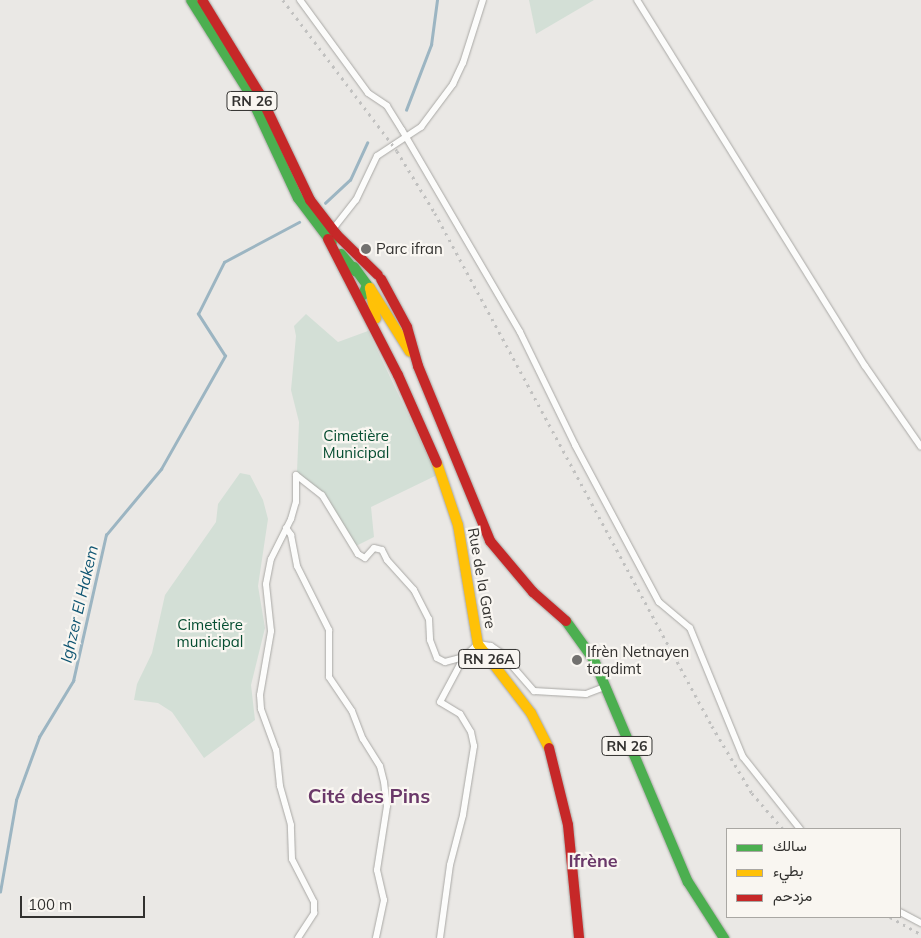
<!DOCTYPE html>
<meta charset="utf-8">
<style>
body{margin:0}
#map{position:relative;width:921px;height:938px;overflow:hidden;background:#eae8e5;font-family:Mulish,Vazirmatn,sans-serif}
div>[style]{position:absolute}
.green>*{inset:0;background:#d3dfd6}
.stream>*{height:2.5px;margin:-1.25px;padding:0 1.25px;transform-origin:1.25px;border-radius:1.25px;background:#9cb5c2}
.roads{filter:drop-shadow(0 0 1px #a9a8a5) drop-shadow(0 0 1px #a9a8a5)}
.street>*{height:6px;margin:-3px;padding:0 3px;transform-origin:3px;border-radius:3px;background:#fcfcfb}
.fast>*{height:10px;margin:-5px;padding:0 5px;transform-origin:5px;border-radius:5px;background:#4caf50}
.slow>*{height:10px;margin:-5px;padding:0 5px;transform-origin:5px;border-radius:5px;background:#ffc107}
.jam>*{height:10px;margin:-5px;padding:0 5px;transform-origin:5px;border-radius:5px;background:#c62828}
.rail>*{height:2.5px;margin-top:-1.25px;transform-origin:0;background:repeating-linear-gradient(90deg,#c1c1c0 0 2.5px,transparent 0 7.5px)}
.dots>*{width:14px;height:14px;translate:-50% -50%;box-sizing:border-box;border:2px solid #f9f6f1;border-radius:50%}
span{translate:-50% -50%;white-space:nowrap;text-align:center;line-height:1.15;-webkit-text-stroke:4.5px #f9f6f1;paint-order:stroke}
.shield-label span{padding:1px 4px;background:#f9f6f1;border:1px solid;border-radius:4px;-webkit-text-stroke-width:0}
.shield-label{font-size:14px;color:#32312f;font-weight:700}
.poi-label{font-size:15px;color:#32312f}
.left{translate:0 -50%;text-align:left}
.park-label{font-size:15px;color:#064d31}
.street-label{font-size:15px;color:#32312f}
.water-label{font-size:16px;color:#0f5572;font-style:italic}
.quarter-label{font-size:18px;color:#6a3869;font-weight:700}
.district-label{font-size:20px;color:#6a3869;font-weight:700}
.legend{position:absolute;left:726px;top:828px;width:175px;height:90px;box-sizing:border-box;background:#f9f6f1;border:1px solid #a9a7a3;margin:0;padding:6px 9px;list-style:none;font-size:15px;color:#32312f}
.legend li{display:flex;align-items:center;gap:10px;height:25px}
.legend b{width:25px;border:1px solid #a9a7a3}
.scale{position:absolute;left:20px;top:896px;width:125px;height:22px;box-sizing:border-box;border:2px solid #32312f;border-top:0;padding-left:6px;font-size:15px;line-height:18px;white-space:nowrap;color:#32312f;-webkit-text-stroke:4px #f9f6f1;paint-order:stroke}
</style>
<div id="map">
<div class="green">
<div style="clip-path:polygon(529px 0,594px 0,536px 34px)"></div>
<div style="clip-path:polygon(306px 314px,338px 342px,368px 331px,437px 475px,371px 507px,374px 537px,356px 546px,325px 495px,297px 472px,299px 422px,291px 390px,296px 336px,294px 326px)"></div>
<div style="clip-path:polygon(240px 473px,250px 475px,263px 500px,268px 519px,258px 586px,265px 628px,251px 685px,255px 720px,204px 758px,172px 712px,158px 703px,134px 700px,137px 684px,152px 653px,165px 595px,216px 522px,218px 504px)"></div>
</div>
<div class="stream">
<div style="left:406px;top:110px;width:70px;rotate:-69deg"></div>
<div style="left:431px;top:45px;width:45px;rotate:-82.4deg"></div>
<div style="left:325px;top:203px;width:34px;rotate:-43deg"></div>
<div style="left:350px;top:180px;width:41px;rotate:-65.3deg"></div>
<div style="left:0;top:892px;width:93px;rotate:-80.1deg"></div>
<div style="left:16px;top:800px;width:67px;rotate:-69.9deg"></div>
<div style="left:39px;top:737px;width:66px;rotate:-58.7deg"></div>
<div style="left:73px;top:681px;width:150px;rotate:-77.3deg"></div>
<div style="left:106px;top:535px;width:86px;rotate:-50.2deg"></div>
<div style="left:161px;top:469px;width:130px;rotate:-60.5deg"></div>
<div style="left:225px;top:356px;width:50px;rotate:-122.7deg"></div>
<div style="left:198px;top:314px;width:58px;rotate:-63.4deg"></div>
<div style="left:224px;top:262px;width:85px;rotate:-28.1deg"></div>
</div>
<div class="roads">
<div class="street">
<div style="left:300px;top:0;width:115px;rotate:53.8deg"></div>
<div style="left:368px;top:93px;width:23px;rotate:34deg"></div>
<div style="left:387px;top:106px;width:28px;rotate:58deg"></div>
<div style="left:402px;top:130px;width:234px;rotate:59.7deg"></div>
<div style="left:520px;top:332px;width:126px;rotate:64deg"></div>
<div style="left:575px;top:445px;width:178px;rotate:61.9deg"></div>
<div style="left:659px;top:602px;width:40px;rotate:40deg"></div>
<div style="left:690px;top:628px;width:139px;rotate:67.7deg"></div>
<div style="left:743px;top:757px;width:92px;rotate:51.6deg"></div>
<div style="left:637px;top:0;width:431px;rotate:58.1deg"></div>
<div style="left:865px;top:366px;width:98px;rotate:55.3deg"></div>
<div style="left:333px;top:229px;width:37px;rotate:-52deg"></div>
<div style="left:356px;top:200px;width:49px;rotate:-64.5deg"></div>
<div style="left:377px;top:156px;width:53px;rotate:-33.4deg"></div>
<div style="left:421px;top:127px;width:54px;rotate:-53.3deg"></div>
<div style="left:453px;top:84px;width:23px;rotate:-65deg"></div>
<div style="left:463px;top:63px;width:66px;rotate:-72.4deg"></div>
<div style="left:286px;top:528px;width:9px;rotate:54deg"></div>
<div style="left:291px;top:535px;width:32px;rotate:79deg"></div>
<div style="left:297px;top:566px;width:72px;rotate:63.4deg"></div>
<div style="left:329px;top:630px;width:47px;rotate:90deg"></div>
<div style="left:329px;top:677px;width:41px;rotate:55.9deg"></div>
<div style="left:352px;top:711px;width:30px;rotate:69deg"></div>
<div style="left:363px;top:739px;width:32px;rotate:58deg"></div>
<div style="left:380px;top:766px;width:16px;rotate:76deg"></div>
<div style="left:384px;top:782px;width:24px;rotate:83deg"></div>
<div style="left:387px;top:806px;width:65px;rotate:98.9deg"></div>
<div style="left:377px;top:870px;width:31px;rotate:77deg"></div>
<div style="left:384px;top:900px;width:39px;rotate:102deg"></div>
<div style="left:900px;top:912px;width:24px;rotate:28deg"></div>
<div style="left:298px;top:938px;width:30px;rotate:-57deg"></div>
<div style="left:314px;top:913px;width:11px;rotate:-90deg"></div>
<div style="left:314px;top:902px;width:48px;rotate:-117.1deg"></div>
<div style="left:292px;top:859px;width:34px;rotate:-92deg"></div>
<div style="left:291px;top:825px;width:41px;rotate:-105.8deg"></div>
<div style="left:280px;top:786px;width:36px;rotate:-96deg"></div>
<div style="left:276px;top:750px;width:44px;rotate:-110.1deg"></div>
<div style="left:261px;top:709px;width:14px;rotate:-94deg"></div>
<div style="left:260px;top:695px;width:65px;rotate:-80.2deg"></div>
<div style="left:271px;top:631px;width:47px;rotate:-96.1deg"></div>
<div style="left:266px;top:584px;width:25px;rotate:-79deg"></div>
<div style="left:271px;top:559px;width:45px;rotate:-63.4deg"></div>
<div style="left:291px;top:519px;width:18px;rotate:-74deg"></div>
<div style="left:296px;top:502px;width:27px;rotate:-90deg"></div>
<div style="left:296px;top:475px;width:33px;rotate:38deg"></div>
<div style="left:322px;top:495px;width:69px;rotate:58.6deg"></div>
<div style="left:358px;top:554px;width:8px;rotate:30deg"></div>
<div style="left:365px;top:558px;width:13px;rotate:-48deg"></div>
<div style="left:374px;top:548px;width:8px;rotate:14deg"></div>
<div style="left:382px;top:550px;width:11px;rotate:63deg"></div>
<div style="left:387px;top:560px;width:40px;rotate:48deg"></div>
<div style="left:414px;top:590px;width:33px;rotate:63deg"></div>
<div style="left:429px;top:619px;width:21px;rotate:87deg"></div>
<div style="left:430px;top:640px;width:19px;rotate:69deg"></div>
<div style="left:437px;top:658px;width:9px;rotate:27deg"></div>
<div style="left:445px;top:662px;width:20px;rotate:-15deg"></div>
<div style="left:440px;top:938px;width:74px;rotate:-82.2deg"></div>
<div style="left:450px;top:865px;width:52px;rotate:-75.4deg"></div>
<div style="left:463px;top:815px;width:70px;rotate:-80.9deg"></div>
<div style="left:474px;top:746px;width:14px;rotate:-102deg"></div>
<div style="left:471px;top:732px;width:21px;rotate:-121deg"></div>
<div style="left:460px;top:714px;width:23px;rotate:-149deg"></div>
<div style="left:440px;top:702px;width:51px;rotate:-61.9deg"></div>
<div style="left:464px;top:657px;width:19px;rotate:-43deg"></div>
<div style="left:478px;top:644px;width:13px;rotate:9deg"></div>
<div style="left:491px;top:646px;width:11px;rotate:34deg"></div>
<div style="left:500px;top:652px;width:52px;rotate:48.9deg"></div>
<div style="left:534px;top:691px;width:52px;rotate:3.3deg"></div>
<div style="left:586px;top:694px;width:19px;rotate:-21deg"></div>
</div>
<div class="fast">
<div style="left:191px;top:0;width:107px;rotate:57.9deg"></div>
<div style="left:248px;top:91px;width:118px;rotate:65deg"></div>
<div style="left:298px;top:198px;width:56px;rotate:52.9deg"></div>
<div style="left:341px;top:254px;width:23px;rotate:50deg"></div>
<div style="left:354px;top:267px;width:22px;rotate:54deg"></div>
<div style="left:367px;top:285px;width:11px;rotate:112deg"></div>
<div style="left:566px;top:621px;width:48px;rotate:54.3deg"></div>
<div style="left:594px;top:660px;width:241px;rotate:67.1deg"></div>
<div style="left:688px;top:882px;width:67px;rotate:57.3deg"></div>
</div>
<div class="slow">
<div style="left:370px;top:288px;width:31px;rotate:79deg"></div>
<div style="left:370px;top:288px;width:75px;rotate:58deg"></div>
<div style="left:437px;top:463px;width:65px;rotate:71.3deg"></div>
<div style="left:458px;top:525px;width:121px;rotate:80.5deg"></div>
<div style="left:478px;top:644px;width:87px;rotate:52.5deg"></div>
<div style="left:531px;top:713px;width:39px;rotate:63deg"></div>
</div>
<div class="jam">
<div style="left:202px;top:0;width:109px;rotate:58.5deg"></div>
<div style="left:259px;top:93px;width:119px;rotate:64.5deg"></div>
<div style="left:310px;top:200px;width:44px;rotate:52.4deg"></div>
<div style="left:337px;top:235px;width:57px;rotate:44.3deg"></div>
<div style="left:328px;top:239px;width:153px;rotate:62.8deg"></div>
<div style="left:398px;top:375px;width:96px;rotate:66.1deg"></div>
<div style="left:381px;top:279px;width:55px;rotate:61.6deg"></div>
<div style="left:407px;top:327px;width:41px;rotate:74.2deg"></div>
<div style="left:418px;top:366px;width:189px;rotate:67.6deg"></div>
<div style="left:490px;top:541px;width:67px;rotate:49.9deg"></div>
<div style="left:533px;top:592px;width:44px;rotate:41.3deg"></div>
<div style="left:549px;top:748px;width:79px;rotate:76.1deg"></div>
<div style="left:568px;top:825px;width:114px;rotate:84.4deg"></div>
</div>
</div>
<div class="rail">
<div style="left:283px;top:0;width:189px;rotate:52.9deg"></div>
<div style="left:397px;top:151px;width:73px;rotate:58.5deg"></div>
<div style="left:435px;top:213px;width:583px;rotate:61.63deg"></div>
<div style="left:712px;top:726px;width:78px;rotate:59.2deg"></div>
<div style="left:752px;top:793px;width:48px;rotate:49.3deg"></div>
<div style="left:890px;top:917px;width:35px;rotate:29deg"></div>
</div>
<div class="dots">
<div style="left:366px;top:249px;background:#72716f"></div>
<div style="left:577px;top:660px;background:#72716f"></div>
</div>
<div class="shield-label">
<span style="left:252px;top:101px">RN 26</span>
<span style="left:489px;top:659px">RN 26A</span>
<span style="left:627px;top:746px">RN 26</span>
</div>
<div class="poi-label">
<span class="left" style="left:376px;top:249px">Parc ifran</span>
<span class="left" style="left:587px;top:660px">Ifrèn Netnayen<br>taqdimt</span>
</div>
<div class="park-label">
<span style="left:356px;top:444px">Cimetière<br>Municipal</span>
<span style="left:210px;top:633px">Cimetière<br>municipal</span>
</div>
<div class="street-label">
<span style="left:482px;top:578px;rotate:80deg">Rue de la Gare</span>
</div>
<div class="water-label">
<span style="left:79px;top:604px;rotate:-77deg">Ighzer El Hakem</span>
</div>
<div class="quarter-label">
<span style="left:593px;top:861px">Ifrène</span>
</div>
<div class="district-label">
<span style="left:369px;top:795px">Cité des Pins</span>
</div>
<ul class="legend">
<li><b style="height:6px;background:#4caf50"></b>سالك</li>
<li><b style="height:6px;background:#ffc107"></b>بطيء</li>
<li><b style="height:6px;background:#c62828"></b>مزدحم</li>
</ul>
<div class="scale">100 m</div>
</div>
